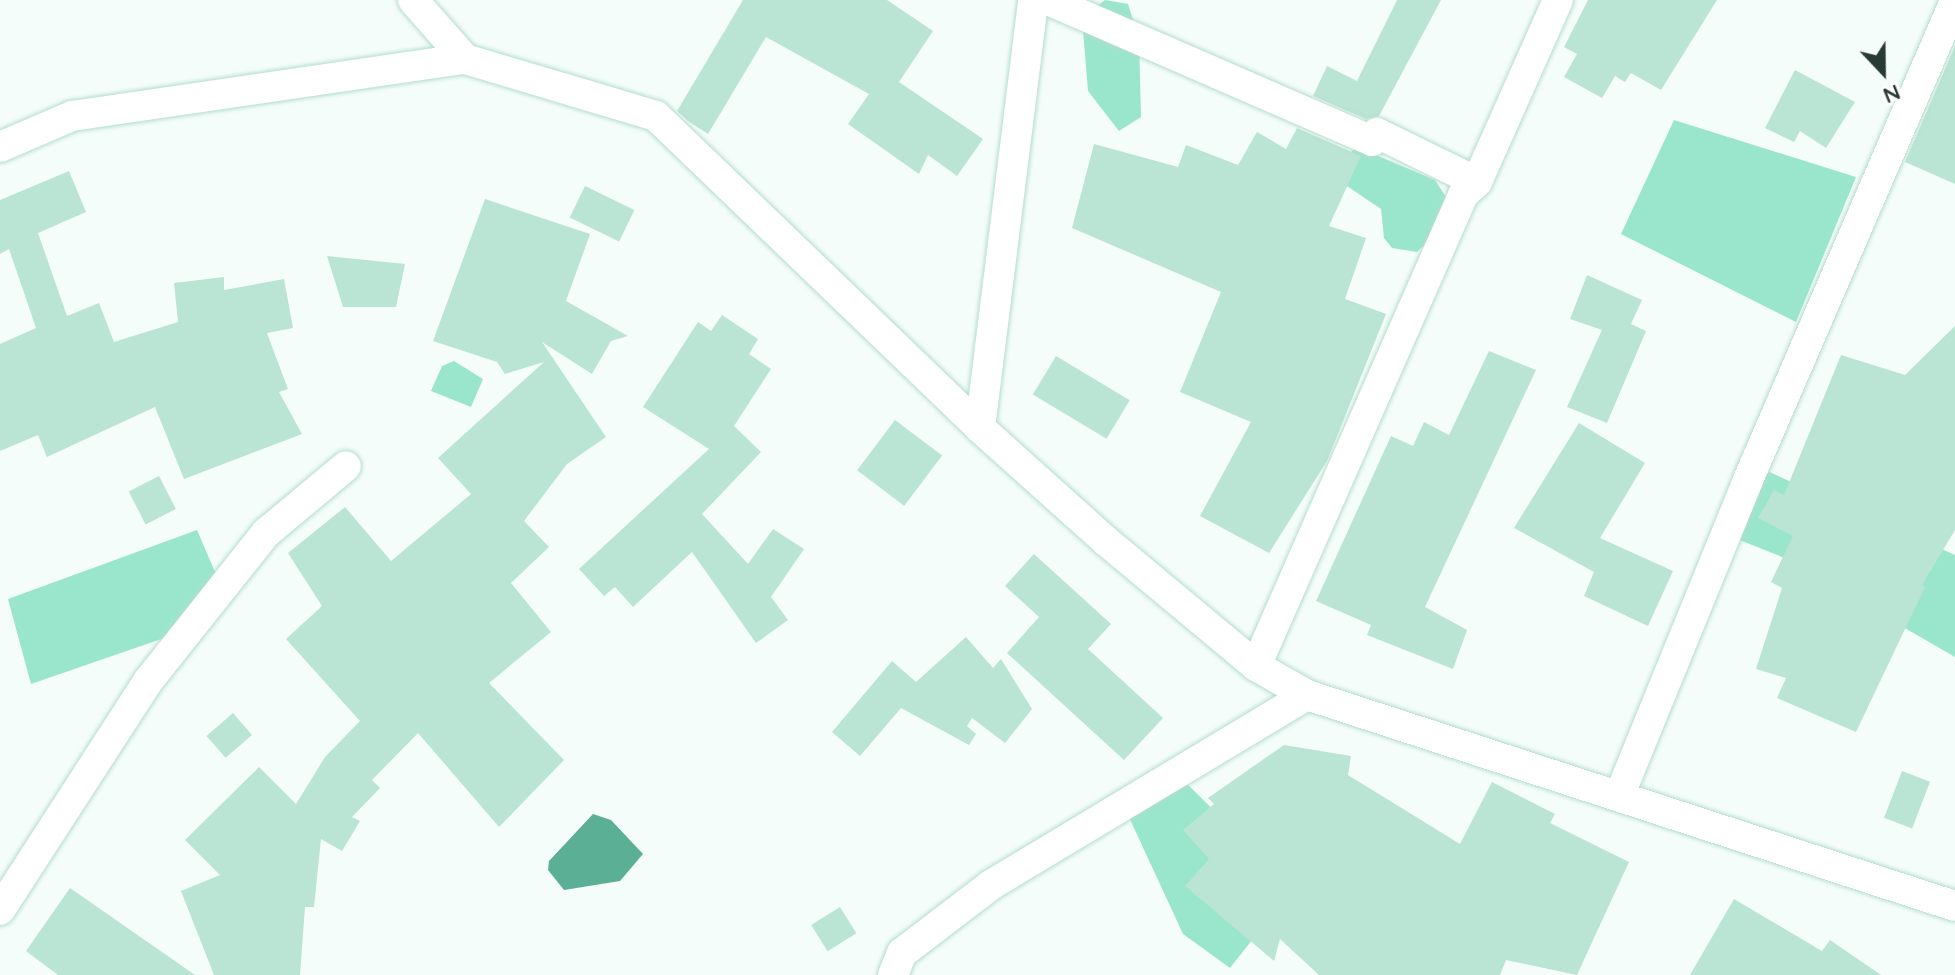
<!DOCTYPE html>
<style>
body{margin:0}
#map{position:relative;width:1955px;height:975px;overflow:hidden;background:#f5fdfa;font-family:Quicksand,sans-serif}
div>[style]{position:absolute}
.green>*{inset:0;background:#9ae6cc}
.water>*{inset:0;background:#5aaf94}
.building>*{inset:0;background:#bae4d4;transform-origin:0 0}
.roads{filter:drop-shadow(0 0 2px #b3ddcd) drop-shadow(0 0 2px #b3ddcd)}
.minor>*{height:30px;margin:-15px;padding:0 15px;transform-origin:15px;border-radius:15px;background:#fff}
span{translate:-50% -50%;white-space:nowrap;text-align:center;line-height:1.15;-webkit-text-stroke:7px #fff;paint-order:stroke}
.north{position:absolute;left:1843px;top:32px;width:80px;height:80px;-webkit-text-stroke:6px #fff;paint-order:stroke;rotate:158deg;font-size:22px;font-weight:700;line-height:32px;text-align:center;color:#293a34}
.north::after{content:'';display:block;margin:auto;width:28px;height:36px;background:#293a34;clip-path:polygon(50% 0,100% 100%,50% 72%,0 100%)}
</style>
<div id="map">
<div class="green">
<div style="clip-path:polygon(1105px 0,1128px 4px,1139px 39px,1141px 117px,1119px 131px,1088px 91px,1082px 18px)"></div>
<div style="clip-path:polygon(1674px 120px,1856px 177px,1796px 322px,1621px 234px)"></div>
<div style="clip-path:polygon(1357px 147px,1435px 180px,1446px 197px,1435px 236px,1417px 252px,1392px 248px,1384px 238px,1381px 209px,1344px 184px,1340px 161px)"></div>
<div style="clip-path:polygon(454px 361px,483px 379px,471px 407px,431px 391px,442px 366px)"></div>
<div style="clip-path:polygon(1767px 471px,1955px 555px,1955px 657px,1780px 556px,1737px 539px)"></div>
<div style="clip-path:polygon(197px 530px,219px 581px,170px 636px,31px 684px,8px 599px)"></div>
<div style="clip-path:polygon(1182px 779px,1293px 888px,1230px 968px,1183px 934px,1128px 815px)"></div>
</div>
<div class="water">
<div style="clip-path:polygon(593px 814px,611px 820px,643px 854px,620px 881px,564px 890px,548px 870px,549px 861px)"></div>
</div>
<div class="building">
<div style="clip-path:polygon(743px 0,887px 0,933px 31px,899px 82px,983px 139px,957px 176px,928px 155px,919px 174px,848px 124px,869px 94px,766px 37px,708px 134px,688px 121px,677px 111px)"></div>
<div style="clip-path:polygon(1397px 0,1441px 0,1379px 116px,1366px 119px,1313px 96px,1327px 66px,1357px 81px)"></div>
<div style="clip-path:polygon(1588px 0,1717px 0,1661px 90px,1631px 73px,1625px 82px,1615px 76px,1602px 98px,1564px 77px,1577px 54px,1564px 47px)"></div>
<div style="clip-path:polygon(1955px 46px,1955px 184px,1905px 162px)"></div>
<div style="clip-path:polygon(1795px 70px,1855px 102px,1826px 148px,1800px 131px,1794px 142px,1765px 128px)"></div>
<div style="clip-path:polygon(1297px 128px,1361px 156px,1329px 226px,1366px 238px,1345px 299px,1386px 314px,1327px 461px,1269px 553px,1200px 516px,1251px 422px,1180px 392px,1221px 292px,1072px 228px,1094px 144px,1178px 167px,1186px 145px,1238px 165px,1257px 132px,1286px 149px)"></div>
<div style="clip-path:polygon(69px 171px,86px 212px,38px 233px,67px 316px,99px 303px,114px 342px,178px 322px,174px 283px,224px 277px,224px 290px,284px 279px,293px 328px,267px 333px,288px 389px,279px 392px,302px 434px,184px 479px,155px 407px,47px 457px,38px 435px,0 451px,0 344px,36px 328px,9px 249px,0 254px,0 200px)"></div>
<div style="left:585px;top:186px;width:55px;height:35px;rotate:26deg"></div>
<div style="clip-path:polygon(485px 199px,590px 234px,566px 301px,628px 336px,611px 341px,592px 374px,542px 342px,606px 437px,567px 464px,524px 521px,549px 547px,511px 583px,551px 632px,489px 683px,564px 760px,499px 827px,418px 733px,372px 780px,380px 788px,352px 817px,360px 821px,342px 851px,321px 839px,314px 907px,305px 907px,300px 975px,214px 975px,181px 891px,220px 875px,185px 840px,259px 767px,296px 804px,325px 757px,360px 721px,286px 639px,322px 606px,288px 553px,345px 507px,391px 561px,471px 494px,438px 458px,544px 362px,505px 374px,497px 362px,433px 341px)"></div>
<div style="clip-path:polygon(327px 256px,405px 264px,396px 307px,343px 307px)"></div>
<div style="clip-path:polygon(1587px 275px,1642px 300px,1631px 324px,1646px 331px,1607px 423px,1567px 407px,1602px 330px,1570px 319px)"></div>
<div style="clip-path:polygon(722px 315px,758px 339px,749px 354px,771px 369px,734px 426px,761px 452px,702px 514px,748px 564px,773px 529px,804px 549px,771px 597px,788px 620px,756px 643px,692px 552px,633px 607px,615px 587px,604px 596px,579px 569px,709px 449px,643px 407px,698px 322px,711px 331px)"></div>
<div style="clip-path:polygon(1955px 326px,1955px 530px,1922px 585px,1925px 587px,1856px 732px,1777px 698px,1786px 678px,1756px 669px,1782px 588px,1771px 582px,1793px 536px,1758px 518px,1774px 490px,1784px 495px,1841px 355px,1905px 375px)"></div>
<div style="clip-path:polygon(1489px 351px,1536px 370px,1425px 607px,1467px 630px,1453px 669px,1367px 635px,1371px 625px,1316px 601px,1391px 436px,1413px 446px,1424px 422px,1449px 435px)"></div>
<div style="left:1056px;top:356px;width:86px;height:45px;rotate:31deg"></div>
<div style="left:895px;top:420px;width:59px;height:63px;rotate:37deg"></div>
<div style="clip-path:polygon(1579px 423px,1645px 463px,1600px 538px,1673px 571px,1648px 626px,1584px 596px,1594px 572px,1514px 528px)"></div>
<div style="left:159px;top:476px;width:37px;height:34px;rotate:63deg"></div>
<div style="clip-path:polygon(1034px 554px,1111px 624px,1088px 649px,1163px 718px,1124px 760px,1007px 653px,1039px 617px,1005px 586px)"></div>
<div style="clip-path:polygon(966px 637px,993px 668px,1001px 659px,1032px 709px,1005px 743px,972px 718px,967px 726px,976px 734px,969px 745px,901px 708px,860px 756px,832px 732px,892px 661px,916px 682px)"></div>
<div style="left:233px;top:713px;width:29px;height:35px;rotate:49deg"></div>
<div style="clip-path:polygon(1284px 745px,1351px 756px,1348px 775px,1460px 844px,1492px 782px,1555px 814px,1550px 823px,1629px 862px,1577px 975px,1506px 960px,1500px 975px,1319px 975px,1280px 939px,1274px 961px,1185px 886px,1209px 859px,1183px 830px,1214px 804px,1208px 798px)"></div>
<div style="left:1902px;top:771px;width:30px;height:50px;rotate:21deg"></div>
<div style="clip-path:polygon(70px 888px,195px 975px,58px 975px,26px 951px)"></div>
<div style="clip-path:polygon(1734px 899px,1822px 951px,1830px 940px,1881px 975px,1690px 975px)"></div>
<div style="left:840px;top:907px;width:31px;height:34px;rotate:58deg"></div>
</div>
<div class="roads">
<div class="minor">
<div style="left:413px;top:0;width:79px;rotate:48.6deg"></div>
<div style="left:1048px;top:0;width:353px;rotate:23.5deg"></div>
<div style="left:1372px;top:141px;width:9px;rotate:-58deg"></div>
<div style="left:1377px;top:133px;width:111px;rotate:26.1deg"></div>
<div style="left:0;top:147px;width:78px;rotate:-23.3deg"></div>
<div style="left:72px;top:116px;width:397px;rotate:-8.3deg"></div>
<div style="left:465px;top:59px;width:199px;rotate:16.6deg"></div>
<div style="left:656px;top:116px;width:450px;rotate:43.9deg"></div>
<div style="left:980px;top:428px;width:169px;rotate:41.9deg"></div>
<div style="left:1106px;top:541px;width:195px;rotate:39.8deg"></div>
<div style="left:1256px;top:666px;width:59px;rotate:29.6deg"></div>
<div style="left:1307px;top:695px;width:681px;rotate:18.04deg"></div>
<div style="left:980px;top:428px;width:431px;rotate:-82.9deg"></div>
<div style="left:1256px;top:666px;width:514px;rotate:-66.27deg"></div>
<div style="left:1463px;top:195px;width:19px;rotate:-43deg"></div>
<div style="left:1477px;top:182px;width:199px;rotate:-66deg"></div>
<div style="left:1620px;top:794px;width:339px;rotate:-67.8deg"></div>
<div style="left:1748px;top:480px;width:522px;rotate:-66.63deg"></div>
<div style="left:0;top:910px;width:274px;rotate:-57.1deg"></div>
<div style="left:149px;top:680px;width:188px;rotate:-51.5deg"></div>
<div style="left:266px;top:533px;width:104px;rotate:-39.9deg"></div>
<div style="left:893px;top:975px;width:24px;rotate:-68deg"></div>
<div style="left:902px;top:953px;width:112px;rotate:-37.4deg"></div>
<div style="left:991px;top:885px;width:369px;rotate:-31deg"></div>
</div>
</div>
<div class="north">N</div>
</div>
